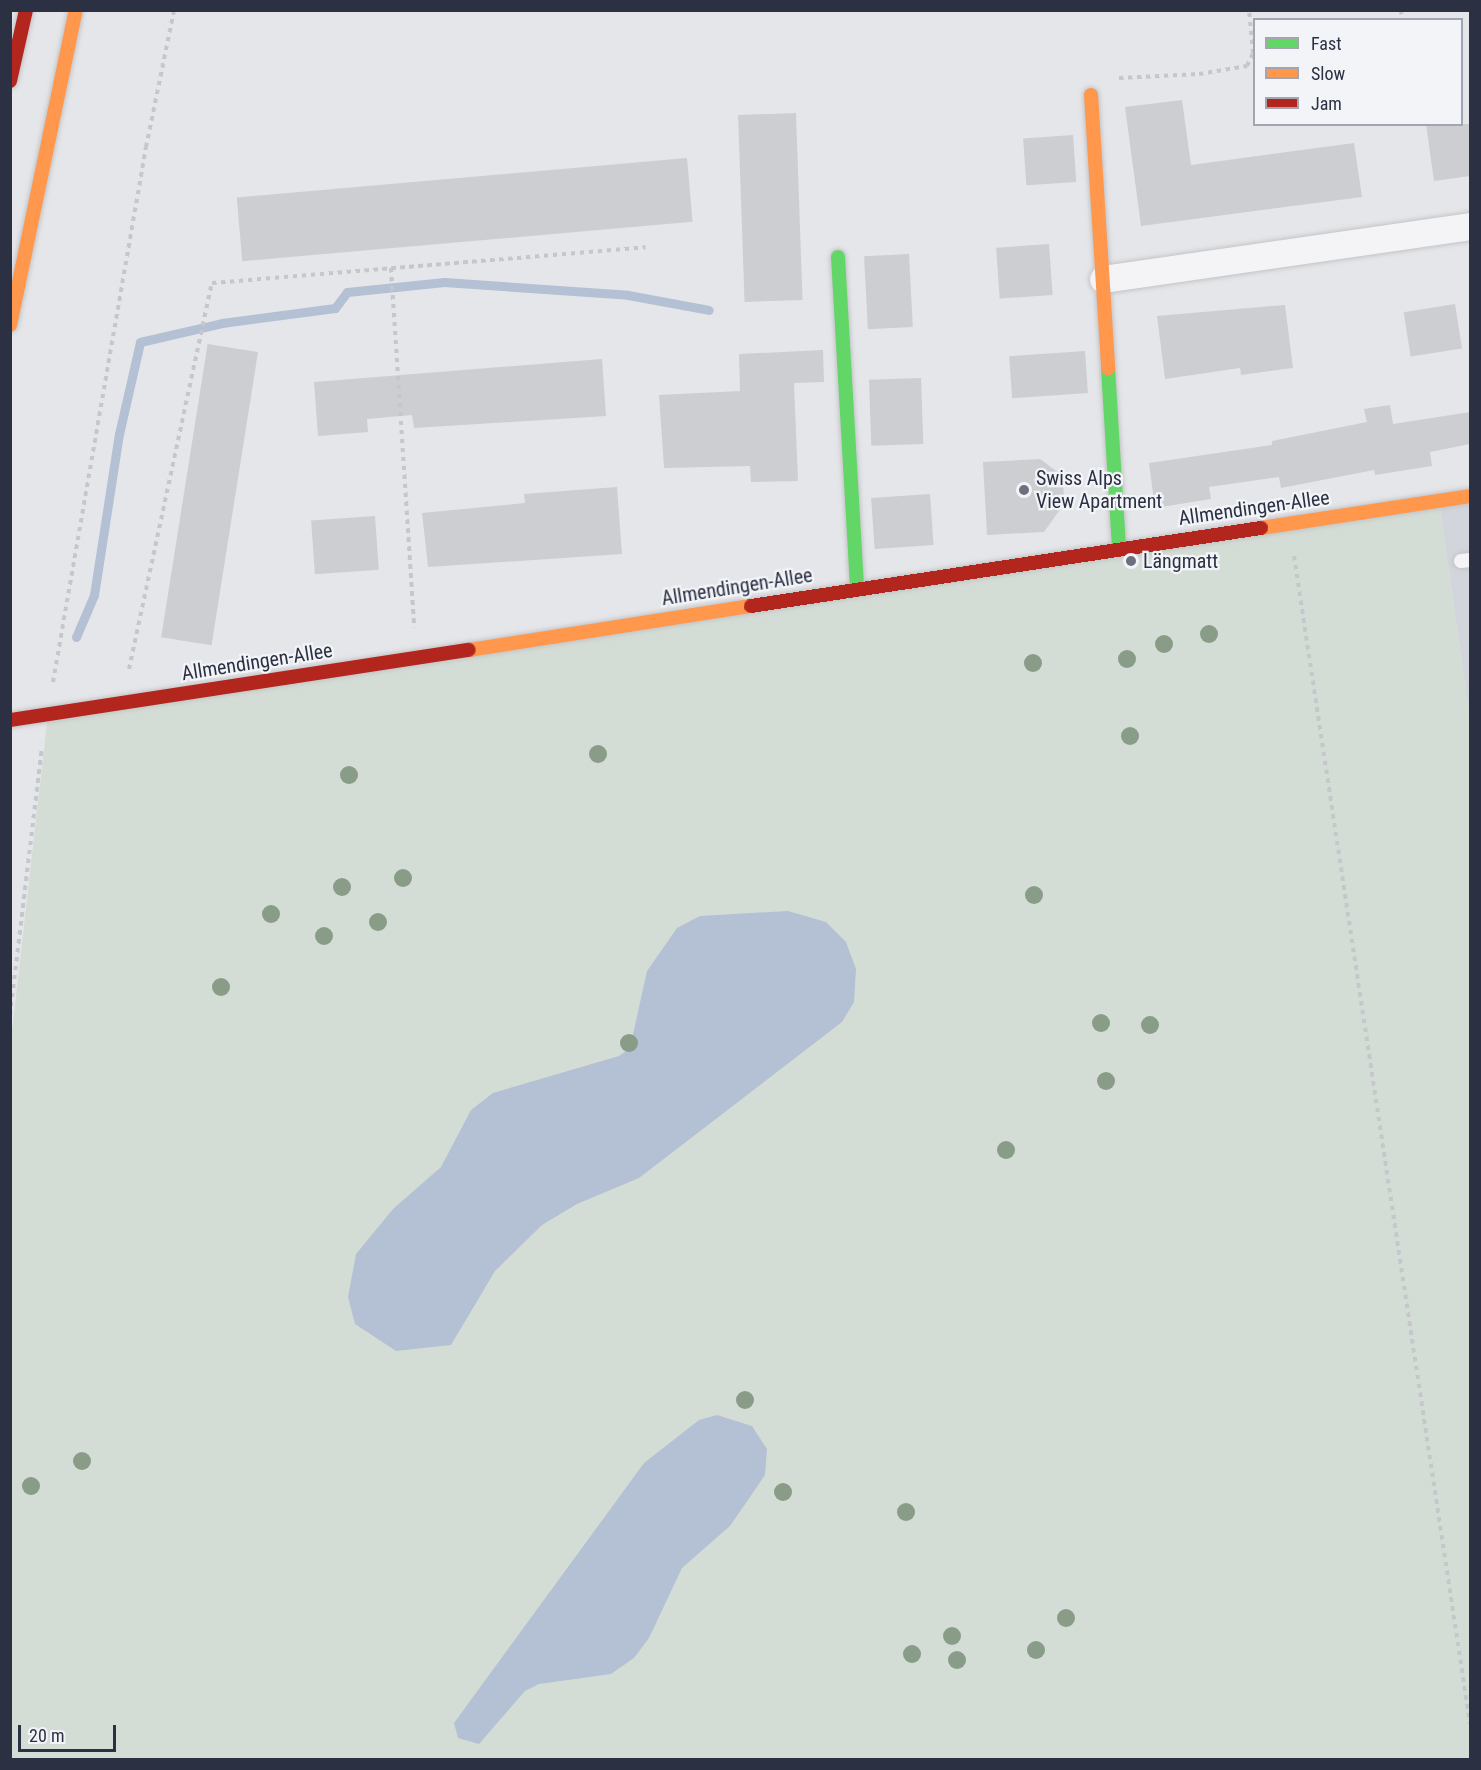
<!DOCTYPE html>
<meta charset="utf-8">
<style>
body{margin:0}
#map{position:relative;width:1481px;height:1770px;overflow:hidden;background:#e5e6e9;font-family:"Roboto Condensed",sans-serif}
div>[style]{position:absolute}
.built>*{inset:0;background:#d3d5dc}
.green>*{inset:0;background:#d4ddd5}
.water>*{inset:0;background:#b4c0d3}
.stream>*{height:9px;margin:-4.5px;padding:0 4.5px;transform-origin:4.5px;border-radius:4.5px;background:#b4c0d3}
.building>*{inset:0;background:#cdced1;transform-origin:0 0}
.path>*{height:4px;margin-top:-2px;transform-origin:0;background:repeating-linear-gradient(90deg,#c6c7cb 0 4.5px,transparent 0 9px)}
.roads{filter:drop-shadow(0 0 2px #c3c4c7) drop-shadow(0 0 2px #c3c4c7)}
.lane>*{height:14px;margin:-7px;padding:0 7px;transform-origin:7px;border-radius:7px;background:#f4f4f6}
.street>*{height:27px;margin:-13.5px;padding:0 13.5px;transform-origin:13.5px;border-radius:13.5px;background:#f4f4f6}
.fast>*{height:14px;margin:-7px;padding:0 7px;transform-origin:7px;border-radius:7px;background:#63d668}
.slow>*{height:14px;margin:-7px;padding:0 7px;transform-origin:7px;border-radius:7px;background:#ff974d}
.jam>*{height:14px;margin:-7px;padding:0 7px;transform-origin:7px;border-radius:7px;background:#b3261e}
.trees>*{width:18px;height:18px;margin:-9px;border-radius:50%;background:#889c88}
.dots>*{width:16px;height:16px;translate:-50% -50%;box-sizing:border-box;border:3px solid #f3f4f8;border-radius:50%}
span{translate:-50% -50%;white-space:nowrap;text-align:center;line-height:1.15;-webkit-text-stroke:4.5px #f3f4f8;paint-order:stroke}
.poi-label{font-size:20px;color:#2b3143}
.left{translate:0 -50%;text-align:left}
.street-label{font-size:20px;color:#2b3143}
.frame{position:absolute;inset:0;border:12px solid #2b3143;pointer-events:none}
.legend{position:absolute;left:1253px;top:18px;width:210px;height:108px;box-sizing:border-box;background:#f3f4f8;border:2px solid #a3a6b0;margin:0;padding:8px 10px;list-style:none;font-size:18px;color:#2b3143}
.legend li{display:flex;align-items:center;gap:12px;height:30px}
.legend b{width:30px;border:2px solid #a3a6b0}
.scale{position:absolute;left:18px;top:1725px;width:98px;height:27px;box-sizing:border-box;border:3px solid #2b3143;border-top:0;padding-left:8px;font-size:18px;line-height:21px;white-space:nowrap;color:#2b3143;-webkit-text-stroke:4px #f3f4f8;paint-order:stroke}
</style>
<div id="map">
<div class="built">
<div style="clip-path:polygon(1470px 496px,1470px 720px,1439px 501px)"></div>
</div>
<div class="green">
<div style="clip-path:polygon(1439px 501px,1470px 720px,1470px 1759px,11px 1760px,10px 1049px,48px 714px)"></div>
</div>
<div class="water">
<div style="clip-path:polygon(788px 911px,826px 922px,846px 942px,856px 969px,854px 1002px,842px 1022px,639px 1178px,577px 1204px,542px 1225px,495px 1271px,451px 1345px,396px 1351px,355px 1324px,348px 1297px,356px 1254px,393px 1209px,441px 1167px,471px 1110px,493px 1093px,619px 1056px,630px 1048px,647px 971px,677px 928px,700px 916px)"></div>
<div style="clip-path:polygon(717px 1415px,752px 1426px,767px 1449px,765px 1475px,730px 1526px,682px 1568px,649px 1638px,634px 1658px,611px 1674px,539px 1684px,525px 1691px,479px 1744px,458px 1738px,454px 1723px,644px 1463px,699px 1420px)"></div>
</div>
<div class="stream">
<div style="left:76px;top:637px;width:46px;rotate:-66.8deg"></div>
<div style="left:94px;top:595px;width:163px;rotate:-81.2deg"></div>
<div style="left:119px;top:434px;width:94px;rotate:-77.1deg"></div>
<div style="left:140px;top:342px;width:84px;rotate:-13deg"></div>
<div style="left:222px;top:323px;width:114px;rotate:-7.6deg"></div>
<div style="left:335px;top:308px;width:20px;rotate:-53deg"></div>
<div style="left:347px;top:292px;width:98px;rotate:-5.9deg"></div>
<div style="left:444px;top:282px;width:184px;rotate:4deg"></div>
<div style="left:628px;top:295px;width:82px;rotate:10.5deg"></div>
</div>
<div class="building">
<div style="clip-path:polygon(1182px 100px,1191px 165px,1354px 143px,1362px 197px,1141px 226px,1125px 107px)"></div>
<div style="left:796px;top:113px;width:187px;height:58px;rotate:88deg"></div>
<div style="clip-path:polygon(1426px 124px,1470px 124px,1470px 176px,1434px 181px)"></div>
<div style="left:1073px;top:135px;width:47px;height:50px;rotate:86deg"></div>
<div style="left:687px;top:158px;width:64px;height:452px;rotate:85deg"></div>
<div style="left:1049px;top:244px;width:51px;height:53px;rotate:86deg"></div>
<div style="left:909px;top:254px;width:73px;height:45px;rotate:87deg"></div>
<div style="left:1455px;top:304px;width:45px;height:52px;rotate:81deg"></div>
<div style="clip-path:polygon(1285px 305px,1293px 368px,1241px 375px,1240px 368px,1165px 379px,1157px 316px)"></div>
<div style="clip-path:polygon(823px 350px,824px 382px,794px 383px,798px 481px,751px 482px,750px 466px,664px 468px,659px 395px,740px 391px,739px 354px)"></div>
<div style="left:1085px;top:351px;width:42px;height:76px;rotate:86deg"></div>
<div style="left:258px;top:352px;width:297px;height:51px;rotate:99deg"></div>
<div style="clip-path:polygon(602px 359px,606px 416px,414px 428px,412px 415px,367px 419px,368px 432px,318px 436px,314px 382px)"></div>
<div style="left:921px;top:378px;width:66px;height:52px;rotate:88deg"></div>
<div style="clip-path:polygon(1390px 405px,1393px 424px,1470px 412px,1470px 444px,1430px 452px,1432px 466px,1375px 475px,1374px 470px,1281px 488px,1279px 477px,1209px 487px,1211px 499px,1155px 508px,1149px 463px,1272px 445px,1272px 441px,1367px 422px,1364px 409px)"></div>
<div style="clip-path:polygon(1040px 459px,1063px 476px,1064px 504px,1044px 532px,987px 535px,983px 462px)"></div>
<div style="clip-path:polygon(617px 487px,622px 554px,428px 567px,422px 513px,525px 503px,524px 494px)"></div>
<div style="left:930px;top:494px;width:51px;height:59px;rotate:86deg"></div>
<div style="left:375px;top:516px;width:54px;height:64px;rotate:86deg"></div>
</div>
<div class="path">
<div style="left:1401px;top:10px;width:10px;rotate:84deg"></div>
<div style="left:1119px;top:78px;width:80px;rotate:-2.9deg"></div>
<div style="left:1199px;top:74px;width:49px;rotate:-9.5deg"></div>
<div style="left:1247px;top:66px;width:14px;rotate:-65deg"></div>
<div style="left:1253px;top:53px;width:43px;rotate:-95.3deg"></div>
<div style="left:391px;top:268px;width:360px;rotate:86.3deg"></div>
<div style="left:1294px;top:556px;width:1181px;rotate:81.43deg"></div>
<div style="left:129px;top:669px;width:395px;rotate:-77.9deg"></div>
<div style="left:212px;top:283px;width:435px;rotate:-4.7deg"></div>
<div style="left:53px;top:682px;width:543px;rotate:-80.14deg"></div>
<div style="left:146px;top:147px;width:140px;rotate:-78.4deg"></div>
<div style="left:10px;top:1015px;width:269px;rotate:-83.2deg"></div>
</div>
<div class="roads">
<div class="lane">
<div style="left:1461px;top:561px;width:9px;rotate:-6deg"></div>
</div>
<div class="street">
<div style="left:1103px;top:279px;width:371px;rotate:-8.2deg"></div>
</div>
<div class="fast">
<div style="left:838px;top:257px;width:333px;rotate:86.7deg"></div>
<div style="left:1108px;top:368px;width:180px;rotate:86.5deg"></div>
</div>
<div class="slow">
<div style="left:1091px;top:95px;width:274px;rotate:86.4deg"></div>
<div style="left:10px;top:325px;width:322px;rotate:-78.2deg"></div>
<div style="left:1261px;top:528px;width:211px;rotate:-8.7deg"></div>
<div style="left:469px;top:650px;width:285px;rotate:-8.9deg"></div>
</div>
<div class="jam">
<div style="left:10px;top:81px;width:73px;rotate:-77.3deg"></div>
<div style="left:751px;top:606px;width:516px;rotate:-8.7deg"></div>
<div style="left:10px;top:720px;width:464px;rotate:-8.7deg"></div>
</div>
</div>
<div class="trees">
<div style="left:1209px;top:634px"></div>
<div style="left:1164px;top:644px"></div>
<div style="left:1127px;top:659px"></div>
<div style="left:1033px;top:663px"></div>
<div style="left:1130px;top:736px"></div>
<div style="left:598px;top:754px"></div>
<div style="left:349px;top:775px"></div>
<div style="left:403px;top:878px"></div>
<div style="left:342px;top:887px"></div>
<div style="left:1034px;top:895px"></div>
<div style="left:271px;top:914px"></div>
<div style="left:378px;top:922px"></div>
<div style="left:324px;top:936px"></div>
<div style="left:221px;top:987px"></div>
<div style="left:1101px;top:1023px"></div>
<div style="left:1150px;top:1025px"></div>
<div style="left:629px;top:1043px"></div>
<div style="left:1106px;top:1081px"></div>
<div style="left:1006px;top:1150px"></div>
<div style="left:745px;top:1400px"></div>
<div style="left:82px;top:1461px"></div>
<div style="left:31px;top:1486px"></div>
<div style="left:783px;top:1492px"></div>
<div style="left:906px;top:1512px"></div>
<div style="left:1066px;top:1618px"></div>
<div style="left:952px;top:1636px"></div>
<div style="left:1036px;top:1650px"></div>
<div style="left:912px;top:1654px"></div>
<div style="left:957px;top:1660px"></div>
</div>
<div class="dots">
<div style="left:1024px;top:490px;background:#6c707d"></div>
<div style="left:1131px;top:561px;background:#6c707d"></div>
</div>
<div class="poi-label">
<span class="left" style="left:1036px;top:490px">Swiss Alps<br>View Apartment</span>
<span class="left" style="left:1143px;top:561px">Längmatt</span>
</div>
<div class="street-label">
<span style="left:1254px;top:508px;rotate:-8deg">Allmendingen-Allee</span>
<span style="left:737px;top:587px;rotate:-9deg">Allmendingen-Allee</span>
<span style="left:257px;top:662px;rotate:-9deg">Allmendingen-Allee</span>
</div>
<div class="frame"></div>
<ul class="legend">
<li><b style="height:8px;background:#63d668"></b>Fast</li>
<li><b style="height:8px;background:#ff974d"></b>Slow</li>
<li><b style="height:8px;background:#b3261e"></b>Jam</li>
</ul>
<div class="scale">20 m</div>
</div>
